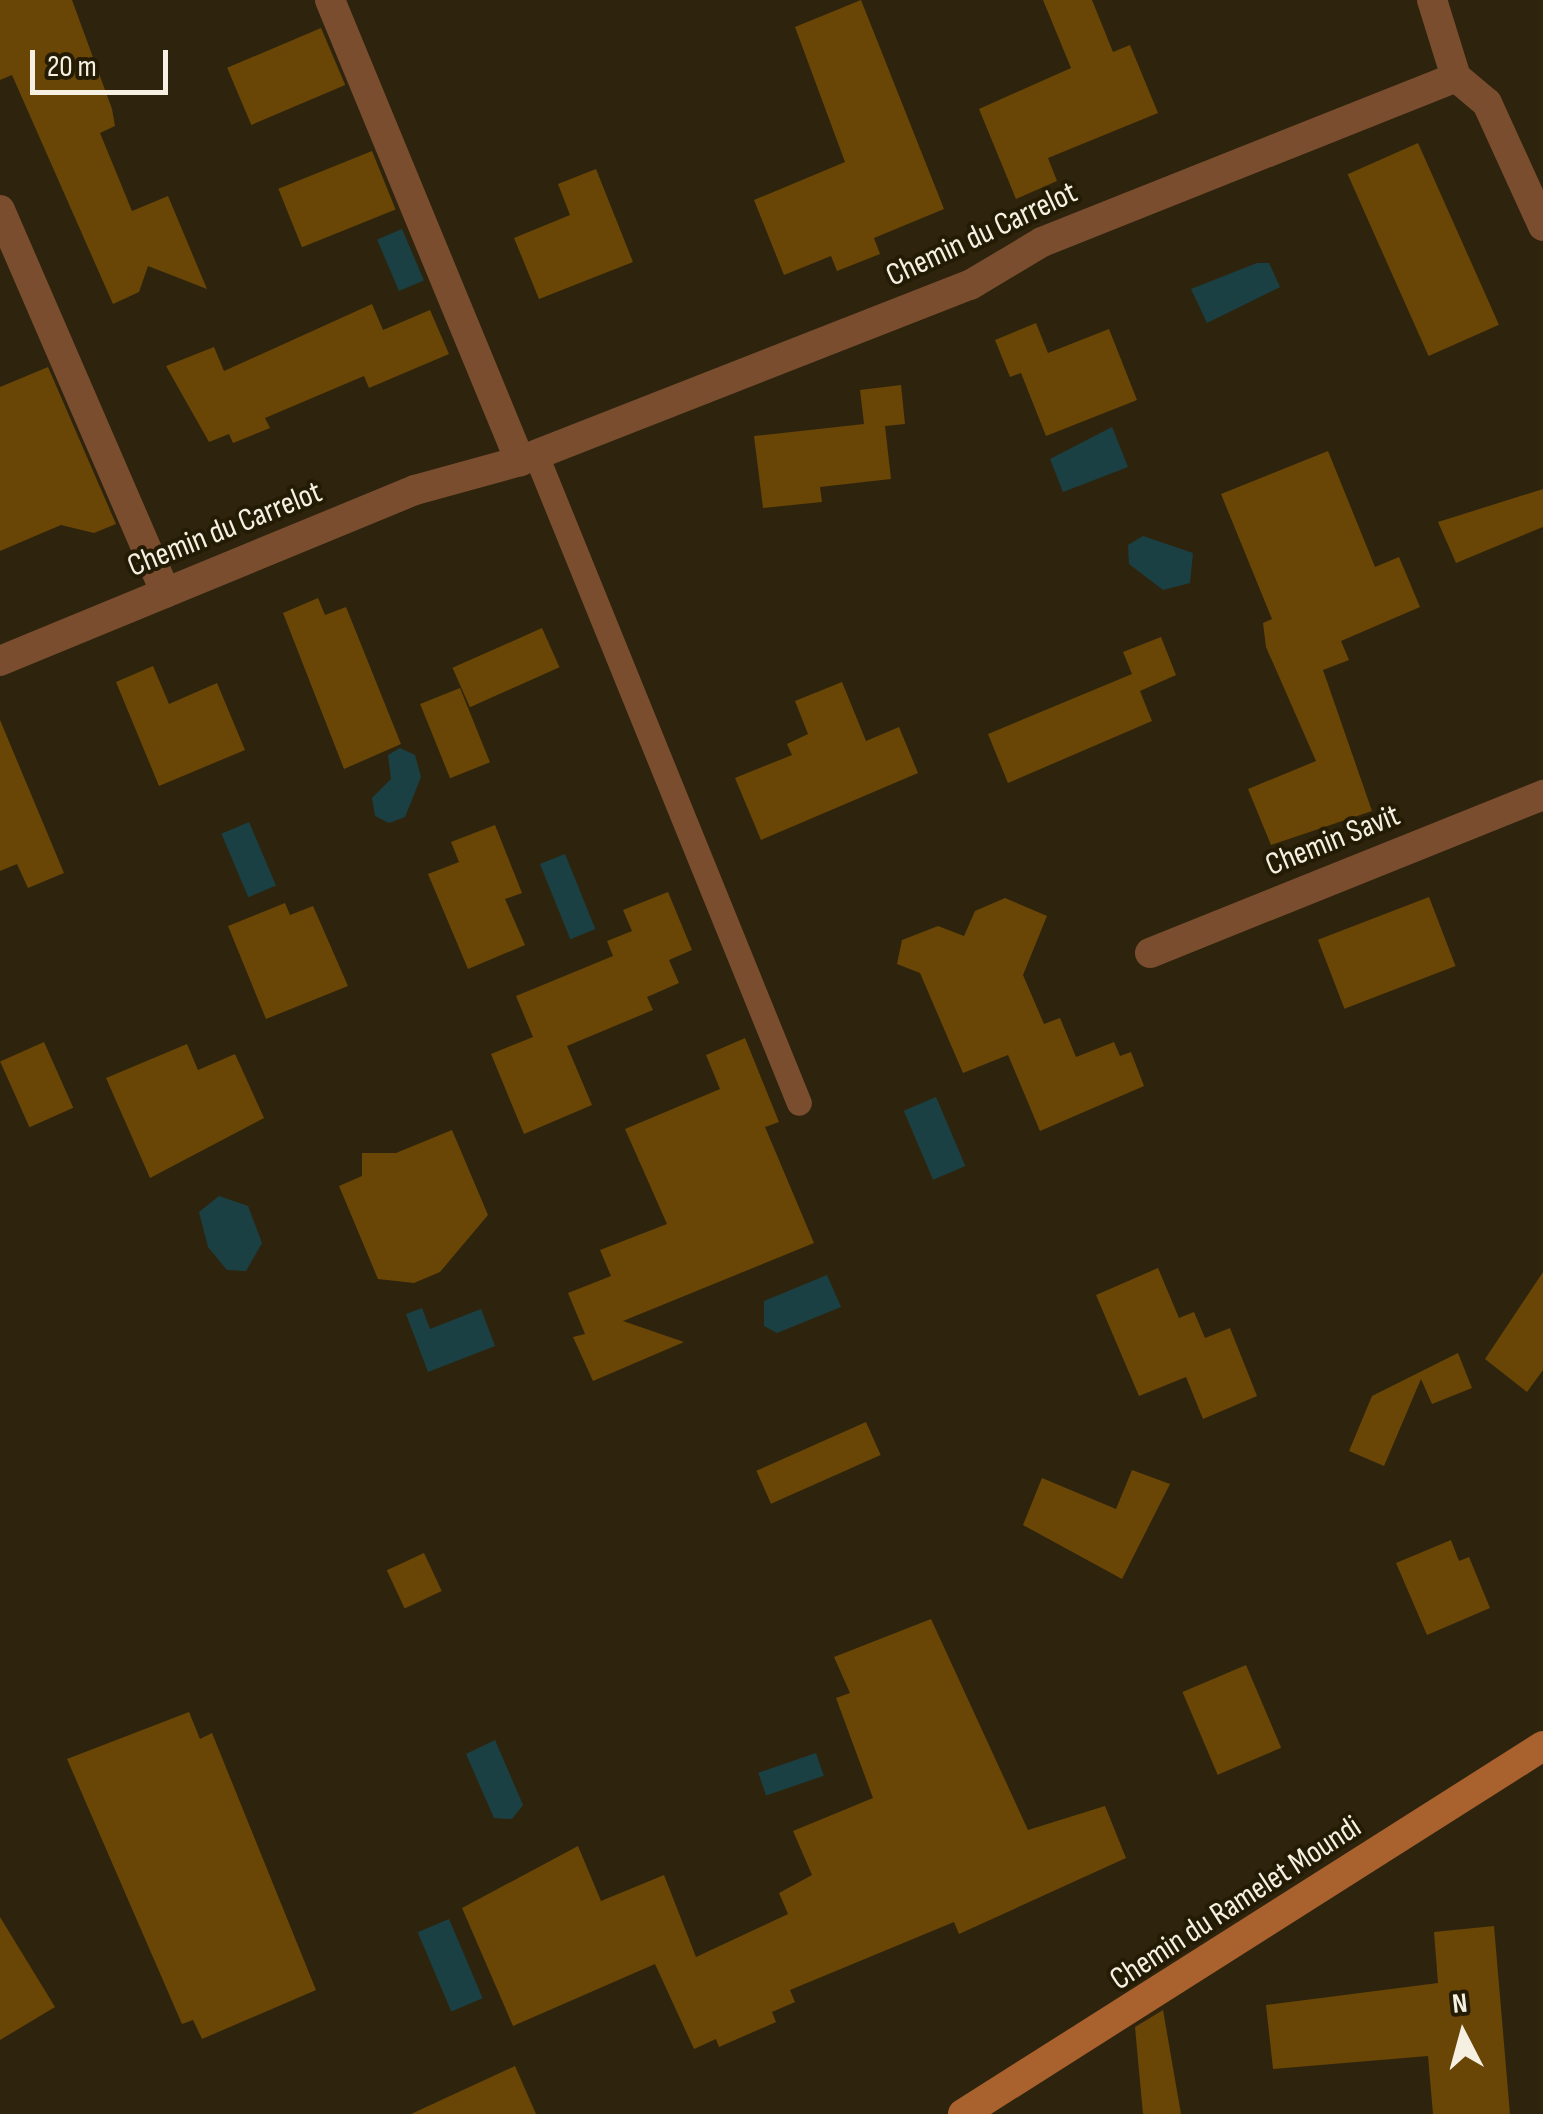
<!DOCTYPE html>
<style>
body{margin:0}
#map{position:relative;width:1543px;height:2114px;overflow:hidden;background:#2e240d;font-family:"Sofia Sans Condensed",sans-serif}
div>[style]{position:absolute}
.water>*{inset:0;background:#1a4044;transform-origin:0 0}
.building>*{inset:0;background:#694506;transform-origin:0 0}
.service>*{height:25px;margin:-12.5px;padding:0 12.5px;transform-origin:12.5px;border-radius:12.5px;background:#7a4d2f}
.minor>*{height:30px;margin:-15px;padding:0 15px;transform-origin:15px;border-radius:15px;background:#7a4d2f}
.secondary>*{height:30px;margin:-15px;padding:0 15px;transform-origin:15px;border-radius:15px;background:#a9612e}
span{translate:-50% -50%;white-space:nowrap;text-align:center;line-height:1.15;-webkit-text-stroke:8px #241b04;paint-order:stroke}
.street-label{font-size:32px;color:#f6f0e2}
.north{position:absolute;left:1413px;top:1984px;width:100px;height:100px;-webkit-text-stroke:8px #241b04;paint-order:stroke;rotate:354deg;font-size:28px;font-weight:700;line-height:40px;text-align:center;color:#f6f0e2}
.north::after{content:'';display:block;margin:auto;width:35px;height:45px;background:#f6f0e2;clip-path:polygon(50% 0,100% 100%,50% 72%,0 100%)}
.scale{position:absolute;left:30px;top:50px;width:138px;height:45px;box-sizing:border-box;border:5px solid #f6f0e2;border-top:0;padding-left:12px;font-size:30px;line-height:35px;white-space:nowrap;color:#f6f0e2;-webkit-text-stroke:8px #241b04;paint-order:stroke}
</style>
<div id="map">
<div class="water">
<div style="left:402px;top:229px;width:56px;height:27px;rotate:67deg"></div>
<div style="clip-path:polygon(1257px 263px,1269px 263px,1280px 287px,1207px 323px,1191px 289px)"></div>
<div style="clip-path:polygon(1112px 427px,1128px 467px,1063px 492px,1050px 459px)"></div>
<div style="clip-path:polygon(1143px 536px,1193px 553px,1190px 583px,1163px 590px,1129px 564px,1128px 545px)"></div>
<div style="clip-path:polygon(400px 748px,415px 755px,421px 777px,405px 817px,389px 823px,375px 816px,372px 798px,391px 779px,388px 755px)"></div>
<div style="left:249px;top:822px;width:69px;height:30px;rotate:67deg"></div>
<div style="left:565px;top:854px;width:81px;height:27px;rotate:68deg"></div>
<div style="left:936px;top:1097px;width:75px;height:35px;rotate:67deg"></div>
<div style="clip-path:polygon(219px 1196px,248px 1206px,262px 1243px,246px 1271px,227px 1270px,208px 1247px,199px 1212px)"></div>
<div style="clip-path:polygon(827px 1275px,841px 1307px,777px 1333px,764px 1326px,764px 1301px)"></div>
<div style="clip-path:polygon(422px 1308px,430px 1329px,481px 1309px,495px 1346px,428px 1372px,406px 1314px)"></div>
<div style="clip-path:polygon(495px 1740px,523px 1805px,512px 1819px,494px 1818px,466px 1754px)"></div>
<div style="left:816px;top:1753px;width:24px;height:61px;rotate:71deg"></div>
<div style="left:449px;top:1919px;width:86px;height:34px;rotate:67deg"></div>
</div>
<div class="building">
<div style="clip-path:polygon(0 0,72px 0,112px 109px,115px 126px,100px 133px,132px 211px,168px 196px,207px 289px,148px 266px,139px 292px,113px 304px,12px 75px,0 80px)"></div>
<div style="clip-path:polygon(861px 0,944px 209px,874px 238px,880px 254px,837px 271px,831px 256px,784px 275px,754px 200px,845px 162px,795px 27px)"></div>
<div style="clip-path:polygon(1043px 0,1092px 0,1113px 52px,1130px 45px,1158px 113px,1048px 158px,1057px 181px,1016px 199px,979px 109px,1071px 68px)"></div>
<div style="left:321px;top:28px;width:62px;height:102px;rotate:67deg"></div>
<div style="left:1418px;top:143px;width:199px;height:77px;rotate:66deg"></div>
<div style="left:372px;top:151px;width:63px;height:101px;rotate:68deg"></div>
<div style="clip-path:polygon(596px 169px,633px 262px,539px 299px,514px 238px,570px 215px,558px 184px)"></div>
<div style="clip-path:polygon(372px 304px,383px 330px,430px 310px,449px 354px,369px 388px,364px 376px,265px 418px,270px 428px,233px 443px,229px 434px,209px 442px,166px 366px,214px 347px,224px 371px)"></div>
<div style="clip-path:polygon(1036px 323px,1048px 353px,1109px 329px,1137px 400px,1046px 436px,1021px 373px,1010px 377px,995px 340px)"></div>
<div style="clip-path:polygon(48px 367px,116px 524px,94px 533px,61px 525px,0 551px,0 387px)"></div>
<div style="clip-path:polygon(901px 385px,905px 424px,885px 426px,891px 479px,820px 487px,822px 502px,763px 508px,754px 436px,864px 424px,860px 390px)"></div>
<div style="clip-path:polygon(1328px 451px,1375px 567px,1399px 557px,1420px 607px,1341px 641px,1349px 660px,1323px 670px,1372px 811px,1271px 845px,1248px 789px,1316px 761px,1266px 647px,1263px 623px,1272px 619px,1221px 494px)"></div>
<div style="clip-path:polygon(1543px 489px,1543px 527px,1456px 563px,1438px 522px)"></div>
<div style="clip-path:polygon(318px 598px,325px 615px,346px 607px,401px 744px,344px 769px,283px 613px)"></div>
<div style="left:542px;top:628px;width:43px;height:98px;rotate:66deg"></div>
<div style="clip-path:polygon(1161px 637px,1176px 675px,1140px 691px,1152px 721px,1008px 783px,988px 734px,1132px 674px,1123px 652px)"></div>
<div style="clip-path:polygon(153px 666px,169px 704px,217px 683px,245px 750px,159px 786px,116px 682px)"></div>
<div style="clip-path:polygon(842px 682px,866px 741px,899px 727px,918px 773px,761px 840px,735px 778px,792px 755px,787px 744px,808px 734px,795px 701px)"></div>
<div style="left:460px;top:688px;width:80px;height:43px;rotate:68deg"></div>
<div style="clip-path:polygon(0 720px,64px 873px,28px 888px,17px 864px,0 871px)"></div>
<div style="clip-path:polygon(495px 825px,522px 893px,505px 899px,525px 945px,468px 969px,428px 874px,459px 862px,451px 842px)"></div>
<div style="clip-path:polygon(668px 892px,692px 950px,669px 960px,679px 983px,647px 997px,653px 1010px,567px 1046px,592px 1105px,524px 1134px,491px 1054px,533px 1037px,516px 996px,613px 956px,607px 941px,632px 931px,623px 910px)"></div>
<div style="left:1429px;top:897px;width:74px;height:119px;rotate:69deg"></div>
<div style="clip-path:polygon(1005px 898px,1047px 916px,1023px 975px,1044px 1024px,1060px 1018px,1076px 1057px,1114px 1042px,1120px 1056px,1131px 1052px,1144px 1086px,1040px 1131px,1008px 1055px,963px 1073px,920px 973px,897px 964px,902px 940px,938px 926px,964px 936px,975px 911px)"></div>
<div style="clip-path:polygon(285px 903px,290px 915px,313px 906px,348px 986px,266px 1019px,228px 926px)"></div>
<div style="clip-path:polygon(745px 1038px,779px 1122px,765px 1127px,814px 1243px,623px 1321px,684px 1342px,593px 1381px,573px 1337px,585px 1334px,568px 1293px,611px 1276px,600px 1250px,667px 1224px,625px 1129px,720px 1089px,706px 1055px)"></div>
<div style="left:44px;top:1042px;width:72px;height:48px;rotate:66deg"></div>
<div style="clip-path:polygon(187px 1044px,198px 1070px,235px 1054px,264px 1118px,150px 1178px,106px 1078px)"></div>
<div style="clip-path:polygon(452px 1130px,488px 1215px,440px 1272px,414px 1283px,378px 1279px,339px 1186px,362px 1176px,362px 1153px,396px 1153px)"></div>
<div style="clip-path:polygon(1158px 1268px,1179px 1318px,1194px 1312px,1205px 1338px,1230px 1328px,1257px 1396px,1203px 1419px,1186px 1377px,1139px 1396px,1096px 1295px)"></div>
<div style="clip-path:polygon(1543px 1272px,1543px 1370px,1527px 1392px,1485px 1359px)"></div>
<div style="clip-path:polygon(1458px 1353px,1472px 1388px,1432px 1404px,1421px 1379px,1384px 1466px,1349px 1451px,1372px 1396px)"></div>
<div style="left:866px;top:1422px;width:36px;height:120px;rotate:66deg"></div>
<div style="clip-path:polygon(1132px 1470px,1170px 1484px,1122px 1579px,1023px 1525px,1042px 1478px,1116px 1509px)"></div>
<div style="clip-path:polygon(1451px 1540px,1459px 1561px,1469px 1557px,1490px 1608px,1427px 1635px,1396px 1563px)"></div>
<div style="left:424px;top:1553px;width:42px;height:41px;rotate:65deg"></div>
<div style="clip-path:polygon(931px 1619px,1028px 1830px,1105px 1806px,1126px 1858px,959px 1934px,954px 1922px,790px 1990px,795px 2002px,772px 2012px,776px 2022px,719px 2047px,716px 2039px,694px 2049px,655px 1964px,513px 2026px,462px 1908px,578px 1846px,601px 1901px,664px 1875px,696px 1957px,788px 1914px,779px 1893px,812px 1875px,793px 1831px,873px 1798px,836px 1698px,850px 1693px,834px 1657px)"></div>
<div style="left:1246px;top:1665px;width:90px;height:69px;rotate:67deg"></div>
<div style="clip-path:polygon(189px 1712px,200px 1739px,212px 1733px,316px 1990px,202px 2039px,193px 2020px,182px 2024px,67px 1759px)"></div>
<div style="clip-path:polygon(0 1917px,55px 2007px,0 2040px)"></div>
<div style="clip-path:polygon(1494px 1926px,1510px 2114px,1433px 2114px,1428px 2056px,1273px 2069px,1266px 2005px,1438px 1983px,1434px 1932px)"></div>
<div style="clip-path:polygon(1163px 2010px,1181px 2114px,1143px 2114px,1135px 2027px)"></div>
<div style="clip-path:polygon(515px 2066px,536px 2114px,411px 2114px)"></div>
</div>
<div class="service">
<div style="left:536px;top:455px;width:699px;rotate:67.91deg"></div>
</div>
<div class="minor">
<div style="left:330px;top:0;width:499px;rotate:67.6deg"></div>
<div style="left:1432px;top:0;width:81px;rotate:72.7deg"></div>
<div style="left:1456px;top:77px;width:40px;rotate:40deg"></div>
<div style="left:1487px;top:103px;width:135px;rotate:65.5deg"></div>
<div style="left:0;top:210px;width:417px;rotate:66.6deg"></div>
<div style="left:0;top:661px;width:449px;rotate:-22.4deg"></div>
<div style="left:415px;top:490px;width:109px;rotate:-15.4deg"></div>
<div style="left:520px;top:461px;width:483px;rotate:-21.4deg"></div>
<div style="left:970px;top:285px;width:84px;rotate:-30.8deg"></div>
<div style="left:1042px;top:242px;width:446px;rotate:-21.7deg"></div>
<div style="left:1150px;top:953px;width:424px;rotate:-21.9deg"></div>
</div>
<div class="secondary">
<div style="left:963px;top:2114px;width:687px;rotate:-32.39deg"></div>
</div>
<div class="street-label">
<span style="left:982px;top:235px;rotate:-25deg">Chemin du Carrelot</span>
<span style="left:225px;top:530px;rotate:-22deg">Chemin du Carrelot</span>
<span style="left:1333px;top:841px;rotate:-22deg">Chemin Savit</span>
<span style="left:1236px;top:1904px;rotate:-33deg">Chemin du Ramelet Moundi</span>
</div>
<div class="north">N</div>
<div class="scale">20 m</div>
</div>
